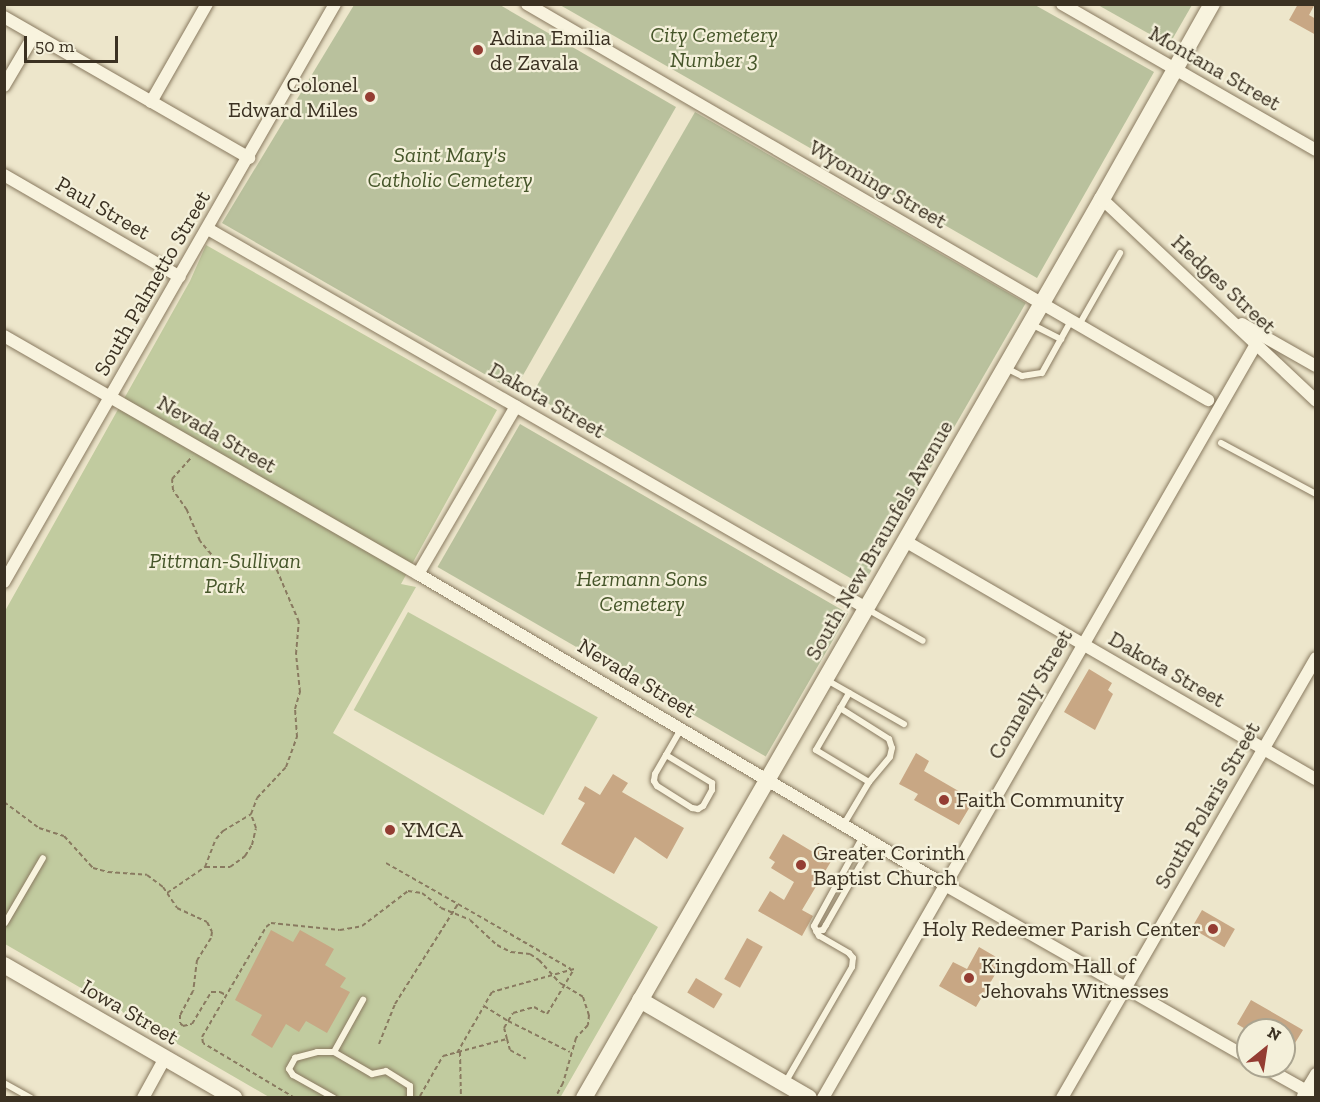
<!DOCTYPE html>
<style>
body{margin:0}
#map{position:relative;width:1320px;height:1102px;overflow:hidden;background:#ede6cb;font-family:"Zilla Slab",serif}
div>[style]{position:absolute}
.green>*{inset:0;background:#c1cb9f;transform-origin:0 0}
.cemetery>*{inset:0;background:#b9c19d;transform-origin:0 0}
.building>*{inset:0;background:#c8a784;transform-origin:0 0}
.path>*{height:2px;margin-top:-1px;transform-origin:0;background:repeating-linear-gradient(90deg,#897a60 0 4.5px,transparent 0 7.5px)}
.roads{filter:drop-shadow(0 0 2px #897a60) drop-shadow(0 0 2px #897a60)}
.lane>*{height:6px;margin:-3px;padding:0 3px;transform-origin:3px;border-radius:3px;background:#f8f3de}
.street>*{height:12px;margin:-6px;padding:0 6px;transform-origin:6px;border-radius:6px;background:#f8f3de}
.secondary>*{height:16px;margin:-8px;padding:0 8px;transform-origin:8px;border-radius:8px;background:#f8f3de}
.dots>*{width:16px;height:16px;translate:-50% -50%;box-sizing:border-box;border:3px solid #f4f0da;border-radius:50%}
span{translate:-50% -50%;white-space:nowrap;text-align:center;line-height:1.15;-webkit-text-stroke:4.5px #f4f0da;paint-order:stroke}
.park-label{font-size:22px;color:#46562a;font-style:italic}
.poi-label{font-size:22px;color:#3b3122}
.left{translate:0 -50%;text-align:left}
.right{translate:-100% -50%;text-align:right}
.street-label{font-size:22px;color:#3b3122}
.frame{position:absolute;inset:0;border:6px solid #3b3122;pointer-events:none}
.north{position:absolute;left:1236px;top:1018px;width:60px;height:60px;box-sizing:border-box;background:#f4f0da;border:2px solid #aaa490;border-radius:50%;rotate:30deg;font-size:16px;font-weight:700;line-height:24px;text-align:center;color:#3b3122}
.north::after{content:'';display:block;margin:auto;width:21px;height:27px;background:#943d33;clip-path:polygon(50% 0,100% 100%,50% 72%,0 100%)}
.scale{position:absolute;left:24px;top:36px;width:94px;height:27px;box-sizing:border-box;border:3px solid #3b3122;border-top:0;padding-left:8px;font-size:18px;line-height:21px;white-space:nowrap;color:#3b3122;-webkit-text-stroke:4px #f4f0da;paint-order:stroke}
</style>
<div id="map">
<div class="green">
<div style="clip-path:polygon(206px 245px,497px 410px,401px 584px,416px 587px,333px 733px,658px 927px,560px 1098px,269px 1097px,5px 944px,5px 611px,190px 281px)"></div>
<div style="left:408px;top:612px;width:217px;height:112px;rotate:29deg"></div>
</div>
<div class="cemetery">
<div style="clip-path:polygon(354px 5px,500px 5px,676px 107px,514px 391px,222px 223px)"></div>
<div style="clip-path:polygon(560px 5px,1035px 5px,1154px 72px,1037px 278px)"></div>
<div style="clip-path:polygon(1098px 5px,1192px 5px,1169px 45px)"></div>
<div style="left:695px;top:112px;width:382px;height:326px;rotate:30deg"></div>
<div style="left:520px;top:424px;width:379px;height:165px;rotate:30deg"></div>
</div>
<div class="building">
<div style="clip-path:polygon(1298px 4px,1315px 4px,1309px 15px,1316px 19px,1316px 35px,1289px 20px)"></div>
<div style="clip-path:polygon(1089px 669px,1112px 683px,1108px 690px,1113px 694px,1095px 730px,1064px 712px)"></div>
<div style="clip-path:polygon(916px 753px,929px 761px,924px 771px,974px 800px,959px 825px,914px 800px,918px 794px,899px 784px)"></div>
<div style="clip-path:polygon(613px 774px,628px 783px,622px 792px,684px 828px,667px 859px,635px 837px,614px 874px,561px 844px,585px 803px,578px 799px,585px 786px,600px 795px)"></div>
<div style="clip-path:polygon(783px 834px,813px 852px,818px 843px,836px 853px,802px 910px,813px 916px,802px 936px,758px 911px,770px 891px,784px 900px,794px 882px,771px 868px,775px 862px,769px 858px)"></div>
<div style="left:1202px;top:910px;width:38px;height:21px;rotate:30deg"></div>
<div style="clip-path:polygon(271px 930px,293px 942px,300px 930px,334px 949px,325px 965px,346px 978px,340px 987px,350px 992px,327px 1033px,306px 1021px,299px 1032px,286px 1024px,272px 1048px,251px 1035px,262px 1015px,235px 1000px)"></div>
<div style="left:747px;top:938px;width:18px;height:47px;rotate:29deg"></div>
<div style="clip-path:polygon(979px 947px,1003px 961px,976px 1007px,939px 986px,953px 962px,967px 969px)"></div>
<div style="left:696px;top:978px;width:31px;height:17px;rotate:31deg"></div>
<div style="clip-path:polygon(1251px 1000px,1303px 1030px,1284px 1061px,1284px 1030px,1247px 1030px,1237px 1024px)"></div>
</div>
<div class="path">
<div style="left:4px;top:802px;width:44px;rotate:36.6deg"></div>
<div style="left:39px;top:828px;width:26px;rotate:18deg"></div>
<div style="left:64px;top:836px;width:43px;rotate:47.8deg"></div>
<div style="left:93px;top:868px;width:16px;rotate:15deg"></div>
<div style="left:108px;top:872px;width:39px;rotate:4deg"></div>
<div style="left:147px;top:875px;width:20px;rotate:37deg"></div>
<div style="left:163px;top:887px;width:25px;rotate:56deg"></div>
<div style="left:177px;top:908px;width:33px;rotate:25deg"></div>
<div style="left:207px;top:922px;width:11px;rotate:63deg"></div>
<div style="left:212px;top:932px;width:6px;rotate:99deg"></div>
<div style="left:211px;top:938px;width:26px;rotate:122deg"></div>
<div style="left:197px;top:960px;width:31px;rotate:97deg"></div>
<div style="left:193px;top:991px;width:27px;rotate:118deg"></div>
<div style="left:180px;top:1015px;width:8px;rotate:90deg"></div>
<div style="left:180px;top:1023px;width:4px;rotate:45deg"></div>
<div style="left:183px;top:1026px;width:9px;rotate:-13deg"></div>
<div style="left:192px;top:1024px;width:37px;rotate:-59deg"></div>
<div style="left:211px;top:992px;width:9px"></div>
<div style="left:220px;top:992px;width:7px;rotate:27deg"></div>
<div style="left:386px;top:863px;width:83px;rotate:29.7deg"></div>
<div style="left:205px;top:867px;width:25px"></div>
<div style="left:230px;top:867px;width:19px;rotate:-36deg"></div>
<div style="left:245px;top:856px;width:13px;rotate:-58deg"></div>
<div style="left:252px;top:845px;width:17px;rotate:-77deg"></div>
<div style="left:256px;top:828px;width:15px;rotate:-110deg"></div>
<div style="left:167px;top:893px;width:46px;rotate:-34.4deg"></div>
<div style="left:205px;top:867px;width:30px;rotate:-69deg"></div>
<div style="left:216px;top:839px;width:11px;rotate:-49deg"></div>
<div style="left:223px;top:831px;width:33px;rotate:-31deg"></div>
<div style="left:251px;top:814px;width:17px;rotate:-69deg"></div>
<div style="left:257px;top:798px;width:42px;rotate:-46.9deg"></div>
<div style="left:286px;top:767px;width:32px;rotate:-70deg"></div>
<div style="left:297px;top:737px;width:28px;rotate:-94deg"></div>
<div style="left:295px;top:709px;width:18px;rotate:-74deg"></div>
<div style="left:300px;top:692px;width:38px;rotate:-96deg"></div>
<div style="left:296px;top:654px;width:32px;rotate:-85deg"></div>
<div style="left:299px;top:622px;width:59px;rotate:-113.1deg"></div>
<div style="left:276px;top:568px;width:7px;rotate:-135deg"></div>
<div style="left:271px;top:563px;width:12px;rotate:-166deg"></div>
<div style="left:259px;top:560px;width:27px;rotate:167deg"></div>
<div style="left:233px;top:566px;width:18px;rotate:-161deg"></div>
<div style="left:216px;top:560px;width:25px;rotate:-130deg"></div>
<div style="left:200px;top:541px;width:34px;rotate:-113deg"></div>
<div style="left:187px;top:510px;width:24px;rotate:-125deg"></div>
<div style="left:173px;top:490px;width:11px;rotate:-95deg"></div>
<div style="left:172px;top:479px;width:30px;rotate:-48deg"></div>
<div style="left:507px;top:1039px;width:11px;rotate:-105deg"></div>
<div style="left:504px;top:1028px;width:8px;rotate:-60deg"></div>
<div style="left:508px;top:1021px;width:9px;rotate:-58deg"></div>
<div style="left:513px;top:1013px;width:22px;rotate:-16deg"></div>
<div style="left:534px;top:1007px;width:15px;rotate:28deg"></div>
<div style="left:547px;top:1014px;width:52px;rotate:-59deg"></div>
<div style="left:574px;top:969px;width:85px;rotate:164.3deg"></div>
<div style="left:492px;top:992px;width:16px;rotate:120deg"></div>
<div style="left:484px;top:1006px;width:28px;rotate:32deg"></div>
<div style="left:508px;top:1021px;width:69px;rotate:26.6deg"></div>
<div style="left:379px;top:1044px;width:43px;rotate:-68.2deg"></div>
<div style="left:395px;top:1004px;width:118px;rotate:-57.8deg"></div>
<div style="left:458px;top:904px;width:130px;rotate:29.9deg"></div>
<div style="left:460px;top:1052px;width:46px;rotate:88.8deg"></div>
<div style="left:457px;top:1053px;width:54px;rotate:-60.1deg"></div>
<div style="left:295px;top:1098px;width:107px;rotate:-149.1deg"></div>
<div style="left:203px;top:1043px;width:6px;rotate:-99deg"></div>
<div style="left:202px;top:1037px;width:127px;rotate:-59.8deg"></div>
<div style="left:266px;top:927px;width:6px;rotate:-39deg"></div>
<div style="left:271px;top:923px;width:69px;rotate:5.8deg"></div>
<div style="left:340px;top:930px;width:22px;rotate:-10deg"></div>
<div style="left:362px;top:926px;width:58px;rotate:-37.3deg"></div>
<div style="left:408px;top:891px;width:14px;rotate:8deg"></div>
<div style="left:422px;top:893px;width:24px;rotate:38deg"></div>
<div style="left:441px;top:908px;width:31px;rotate:22deg"></div>
<div style="left:470px;top:920px;width:37px;rotate:43deg"></div>
<div style="left:497px;top:945px;width:16px;rotate:27deg"></div>
<div style="left:511px;top:952px;width:19px;rotate:6deg"></div>
<div style="left:530px;top:954px;width:11px;rotate:34deg"></div>
<div style="left:539px;top:960px;width:31px;rotate:48deg"></div>
<div style="left:560px;top:983px;width:27px;rotate:31deg"></div>
<div style="left:583px;top:997px;width:19px;rotate:72deg"></div>
<div style="left:589px;top:1015px;width:10px;rotate:96deg"></div>
<div style="left:588px;top:1025px;width:18px;rotate:133deg"></div>
<div style="left:576px;top:1038px;width:47px;rotate:106.1deg"></div>
<div style="left:563px;top:1083px;width:17px;rotate:118deg"></div>
<div style="left:422px;top:1098px;width:3px;rotate:-135deg"></div>
<div style="left:420px;top:1096px;width:46px;rotate:-60.1deg"></div>
<div style="left:443px;top:1056px;width:66px;rotate:-14.9deg"></div>
<div style="left:507px;top:1039px;width:11px;rotate:75deg"></div>
<div style="left:510px;top:1050px;width:18px;rotate:29deg"></div>
</div>
<div class="roads">
<div class="lane">
<div style="left:1031px;top:324px;width:34px;rotate:27deg"></div>
<div style="left:1079px;top:325px;width:83px;rotate:-60.3deg"></div>
<div style="left:1006px;top:368px;width:18px;rotate:27deg"></div>
<div style="left:1022px;top:376px;width:20px;rotate:-9deg"></div>
<div style="left:1042px;top:373px;width:60px;rotate:-60.9deg"></div>
<div style="left:1221px;top:443px;width:108px;rotate:28.2deg"></div>
<div style="left:867px;top:609px;width:64px;rotate:29.7deg"></div>
<div style="left:825px;top:679px;width:91px;rotate:29.7deg"></div>
<div style="left:840px;top:708px;width:58px;rotate:32.3deg"></div>
<div style="left:889px;top:739px;width:9px;rotate:72deg"></div>
<div style="left:892px;top:748px;width:9px;rotate:103deg"></div>
<div style="left:890px;top:757px;width:33px;rotate:130deg"></div>
<div style="left:666px;top:755px;width:54px;rotate:31.3deg"></div>
<div style="left:712px;top:783px;width:7px;rotate:90deg"></div>
<div style="left:712px;top:790px;width:18px;rotate:119deg"></div>
<div style="left:703px;top:806px;width:6px;rotate:149deg"></div>
<div style="left:698px;top:809px;width:6px;rotate:-171deg"></div>
<div style="left:692px;top:808px;width:41px;rotate:-147.8deg"></div>
<div style="left:657px;top:786px;width:6px;rotate:-121deg"></div>
<div style="left:654px;top:781px;width:7px;rotate:-82deg"></div>
<div style="left:655px;top:774px;width:22px;rotate:-60deg"></div>
<div style="left:666px;top:755px;width:30px;rotate:-60deg"></div>
<div style="left:844px;top:824px;width:49px;rotate:-59.2deg"></div>
<div style="left:869px;top:782px;width:62px;rotate:-148.9deg"></div>
<div style="left:816px;top:750px;width:66px;rotate:-59.9deg"></div>
<div style="left:5px;top:923px;width:75px;rotate:-59.7deg"></div>
<div style="left:816px;top:931px;width:7px;rotate:-8deg"></div>
<div style="left:823px;top:930px;width:6px;rotate:-59deg"></div>
<div style="left:826px;top:925px;width:95px;rotate:-60.2deg"></div>
<div style="left:334px;top:1052px;width:60px;rotate:-60.9deg"></div>
<div style="left:4px;top:1083px;width:31px;rotate:29deg"></div>
<div style="left:785px;top:1083px;width:134px;rotate:-60deg"></div>
<div style="left:852px;top:967px;width:9px;rotate:-84deg"></div>
<div style="left:853px;top:958px;width:6px;rotate:-129deg"></div>
<div style="left:849px;top:953px;width:34px;rotate:-150deg"></div>
<div style="left:819px;top:936px;width:11px;rotate:-117deg"></div>
<div style="left:814px;top:926px;width:102px;rotate:-61.4deg"></div>
<div style="left:334px;top:1098px;width:47px;rotate:-150.7deg"></div>
<div style="left:293px;top:1075px;width:7px;rotate:-124deg"></div>
<div style="left:289px;top:1069px;width:13px;rotate:-61deg"></div>
<div style="left:295px;top:1058px;width:23px;rotate:-15deg"></div>
<div style="left:317px;top:1052px;width:17px"></div>
<div style="left:334px;top:1052px;width:44px;rotate:30.1deg"></div>
<div style="left:372px;top:1074px;width:14px;rotate:-12deg"></div>
<div style="left:386px;top:1071px;width:28px;rotate:32deg"></div>
<div style="left:410px;top:1086px;width:12px;rotate:90deg"></div>
</div>
<div class="street">
<div style="left:527px;top:4px;width:788px;rotate:30.18deg"></div>
<div style="left:1062px;top:4px;width:293px;rotate:29.9deg"></div>
<div style="left:4px;top:17px;width:283px;rotate:29.9deg"></div>
<div style="left:4px;top:86px;width:59px;rotate:-59.5deg"></div>
<div style="left:151px;top:102px;width:113px;rotate:-60.3deg"></div>
<div style="left:4px;top:175px;width:203px;rotate:30.1deg"></div>
<div style="left:1102px;top:199px;width:294px;rotate:43.3deg"></div>
<div style="left:208px;top:229px;width:759px;rotate:29.94deg"></div>
<div style="left:1242px;top:324px;width:85px;rotate:29.6deg"></div>
<div style="left:4px;top:336px;width:478px;rotate:29.9deg"></div>
<div style="left:418px;top:574px;width:612px;rotate:30.55deg"></div>
<div style="left:945px;top:885px;width:349px;rotate:29.7deg"></div>
<div style="left:905px;top:541px;width:475px;rotate:30.1deg"></div>
<div style="left:418px;top:574px;width:194px;rotate:-59.7deg"></div>
<div style="left:4px;top:582px;width:666px;rotate:-60.2deg"></div>
<div style="left:1262px;top:1066px;width:62px;rotate:29.1deg"></div>
<div style="left:1303px;top:1096px;width:26px;rotate:-59deg"></div>
<div style="left:143px;top:1098px;width:46px;rotate:-61.2deg"></div>
<div style="left:823px;top:1098px;width:869px;rotate:-60.13deg"></div>
<div style="left:1062px;top:1098px;width:508px;rotate:-60deg"></div>
</div>
<div class="secondary">
<div style="left:4px;top:965px;width:266px;rotate:30deg"></div>
<div style="left:640px;top:1000px;width:195px;rotate:30.1deg"></div>
<div style="left:584px;top:1098px;width:1038px;rotate:-60.05deg"></div>
<div style="left:1102px;top:199px;width:224px;rotate:-60.6deg"></div>
</div>
</div>
<div class="dots">
<div style="left:478px;top:50px;background:#943d33"></div>
<div style="left:370px;top:97px;background:#943d33"></div>
<div style="left:944px;top:800px;background:#943d33"></div>
<div style="left:390px;top:830px;background:#943d33"></div>
<div style="left:801px;top:865px;background:#943d33"></div>
<div style="left:1213px;top:929px;background:#943d33"></div>
<div style="left:969px;top:978px;background:#943d33"></div>
</div>
<div class="park-label">
<span style="left:714px;top:47px">City Cemetery<br>Number 3</span>
<span style="left:450px;top:167px">Saint Mary's<br>Catholic Cemetery</span>
<span style="left:225px;top:573px">Pittman-Sullivan<br>Park</span>
<span style="left:642px;top:591px">Hermann Sons<br>Cemetery</span>
</div>
<div class="poi-label">
<span class="left" style="left:490px;top:50px">Adina Emilia<br>de Zavala</span>
<span class="right" style="left:358px;top:97px">Colonel<br>Edward Miles</span>
<span class="left" style="left:956px;top:800px">Faith Community</span>
<span class="left" style="left:402px;top:830px">YMCA</span>
<span class="left" style="left:813px;top:865px">Greater Corinth<br>Baptist Church</span>
<span class="right" style="left:1201px;top:929px">Holy Redeemer Parish Center</span>
<span class="left" style="left:981px;top:978px">Kingdom Hall of<br>Jehovahs Witnesses</span>
</div>
<div class="street-label">
<span style="left:1215px;top:68px;rotate:30deg">Montana Street</span>
<span style="left:878px;top:184px;rotate:30deg">Wyoming Street</span>
<span style="left:103px;top:208px;rotate:30deg">Paul Street</span>
<span style="left:152px;top:283px;rotate:-60deg">South Palmetto Street</span>
<span style="left:1224px;top:284px;rotate:43deg">Hedges Street</span>
<span style="left:547px;top:400px;rotate:30deg">Dakota Street</span>
<span style="left:217px;top:434px;rotate:30deg">Nevada Street</span>
<span style="left:879px;top:540px;rotate:-60deg">South New Braunfels Avenue</span>
<span style="left:1167px;top:669px;rotate:30deg">Dakota Street</span>
<span style="left:637px;top:678px;rotate:31deg">Nevada Street</span>
<span style="left:1030px;top:694px;rotate:-60deg">Connelly Street</span>
<span style="left:1207px;top:805px;rotate:-60deg">South Polaris Street</span>
<span style="left:130px;top:1012px;rotate:30deg">Iowa Street</span>
</div>
<div class="frame"></div>
<div class="north">N</div>
<div class="scale">50 m</div>
</div>
